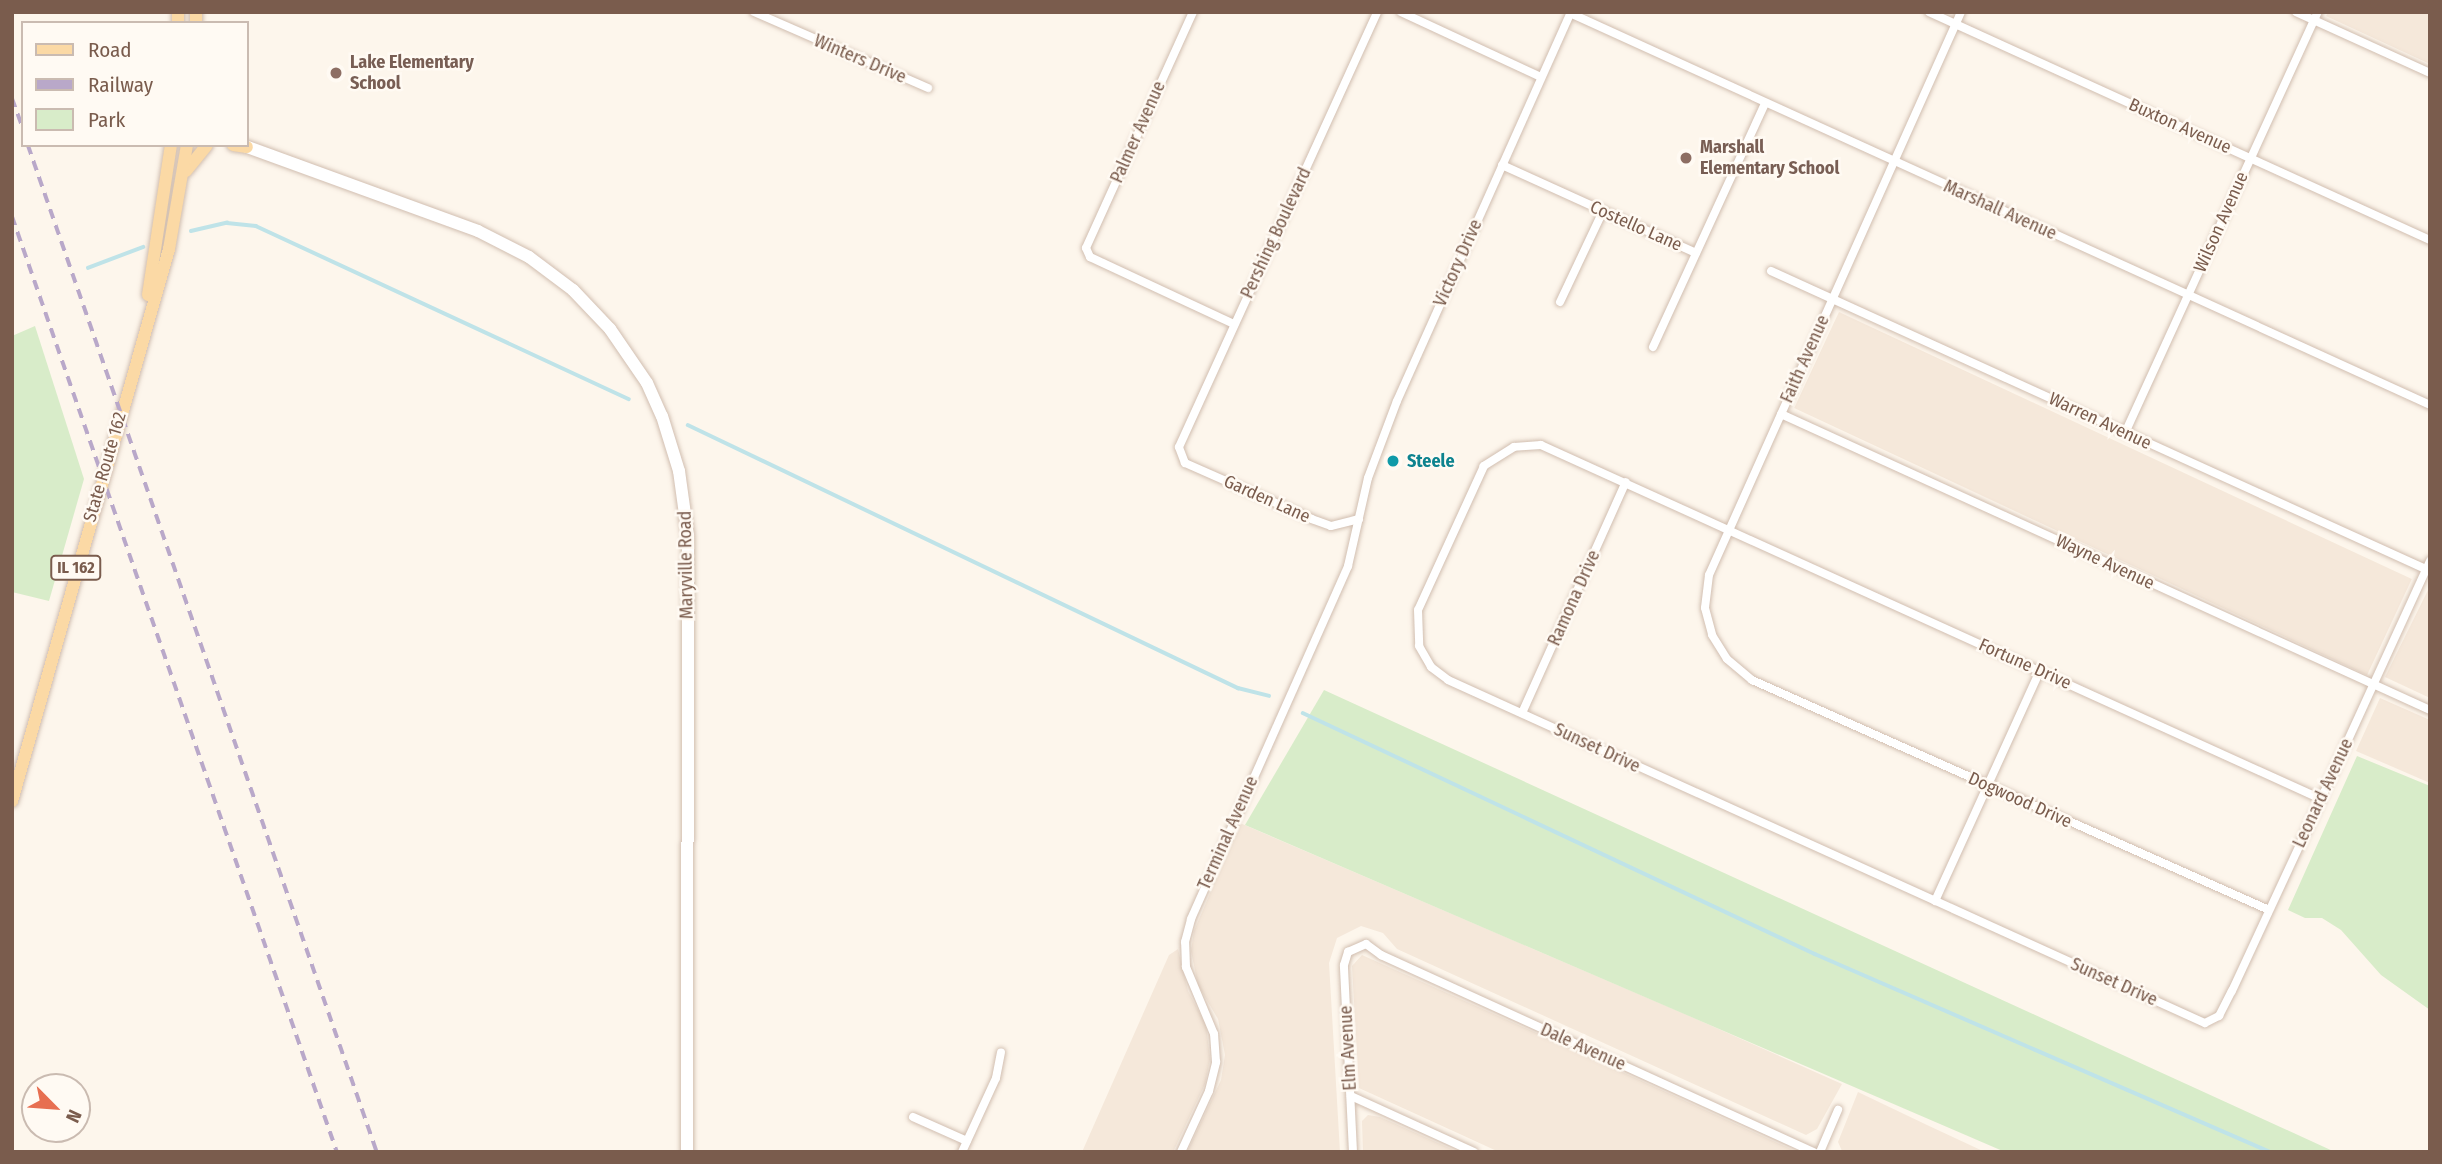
<!DOCTYPE html>
<style>
body{margin:0}
#map{position:relative;width:2442px;height:1164px;overflow:hidden;background:#fdf6ec;font-family:"Fira Sans Condensed",sans-serif}
div>[style]{position:absolute}
.residential>*{inset:0;background:#f5e8da;transform-origin:0 0}
.green>*{inset:0;background:#d8ecc9}
.stream>*{height:3.5px;margin:-1.75px;padding:0 1.75px;transform-origin:1.75px;border-radius:1.75px;background:#bfe3e8}
.roads{filter:drop-shadow(0 0 2px #d1beb0) drop-shadow(0 0 2px #d1beb0)}
.street>*{height:8px;margin:-4px;padding:0 4px;transform-origin:4px;border-radius:4px;background:#fff}
.secondary>*{height:12px;margin:-6px;padding:0 6px;transform-origin:6px;border-radius:6px;background:#fff}
.primary>*{height:12px;margin:-6px;padding:0 6px;transform-origin:6px;border-radius:6px;background:#fbd9a5}
.rail>*{height:3.5px;margin-top:-1.75px;transform-origin:0;background:repeating-linear-gradient(90deg,#b9a8c9 0 10px,transparent 0 17px)}
.dots>*{width:19px;height:19px;translate:-50% -50%;box-sizing:border-box;border:4px solid #fffaf3;border-radius:50%}
span{translate:-50% -50%;white-space:nowrap;text-align:center;line-height:1.15;-webkit-text-stroke:5px #fffaf3;paint-order:stroke}
.shield-label span{padding:2px 5px;background:#fffaf3;border:2px solid;border-radius:5px;-webkit-text-stroke-width:0}
.shield-label{font-size:16px;color:#7a5c4d;font-weight:700}
.street-label{font-size:18px;color:#7a5c4d}
.education-label{font-size:18px;color:#785e54;font-weight:700}
.left{translate:0 -50%;text-align:left}
.culture-label{font-size:18px;color:#0d838f;font-weight:700}
.frame{position:absolute;inset:0;border:14px solid #7a5c4d;pointer-events:none}
.legend{position:absolute;left:21px;top:21px;width:228px;height:126px;box-sizing:border-box;background:#fffaf3;border:2px solid #cabbb1;margin:0;padding:9px 12px;list-style:none;font-size:21px;color:#7a5c4d}
.legend li{display:flex;align-items:center;gap:14px;height:35px}
.legend b{width:35px;border:2px solid #cabbb1}
.north{position:absolute;left:21px;top:1073px;width:70px;height:70px;box-sizing:border-box;background:#fffaf3;border:2px solid #cabbb1;border-radius:50%;rotate:115deg;font-size:19px;font-weight:700;line-height:28px;text-align:center;color:#7a5c4d}
.north::after{content:'';display:block;margin:auto;width:24px;height:32px;background:#e76f51;clip-path:polygon(50% 0,100% 100%,50% 72%,0 100%)}
</style>
<div id="map">
<div class="residential">
<div style="clip-path:polygon(2328px 12px,2430px 12px,2430px 64px,2326px 16px)"></div>
<div style="left:1839px;top:312px;width:632px;height:106px;rotate:25deg"></div>
<div style="clip-path:polygon(2430px 586px,2430px 698px,2385px 677px)"></div>
<div style="clip-path:polygon(2380px 698px,2430px 720px,2430px 783px,2356px 751px)"></div>
<div style="clip-path:polygon(1240px 823px,1685px 1014px,1842px 1084px,1817px 1129px,1806px 1135px,1397px 949px,1383px 933px,1361px 926px,1337px 938px,1329px 963px,1340px 1152px,1187px 1152px,1221px 1080px,1225px 1055px,1218px 1019px,1198px 985px,1191px 951px,1194px 931px)"></div>
<div style="clip-path:polygon(1178px 949px,1188px 991px,1206px 1025px,1210px 1059px,1205px 1084px,1173px 1152px,1082px 1152px,1169px 955px)"></div>
<div style="clip-path:polygon(1362px 955px,1543px 1036px,1797px 1152px,1499px 1152px,1462px 1135px,1359px 1088px,1352px 966px)"></div>
<div style="clip-path:polygon(1858px 1092px,1927px 1125px,1985px 1152px,1842px 1151px,1838px 1142px)"></div>
<div style="clip-path:polygon(1368px 1115px,1380px 1117px,1458px 1152px,1363px 1152px,1362px 1121px)"></div>
</div>
<div class="green">
<div style="clip-path:polygon(35px 326px,84px 479px,49px 601px,12px 592px,12px 336px)"></div>
<div style="clip-path:polygon(1324px 690px,2335px 1152px,2005px 1152px,1245px 825px)"></div>
<div style="clip-path:polygon(2357px 756px,2430px 786px,2430px 1010px,2381px 975px,2341px 930px,2322px 918px,2305px 918px,2288px 910px)"></div>
</div>
<div class="stream">
<div style="left:191px;top:231px;width:37px;rotate:-13deg"></div>
<div style="left:227px;top:223px;width:29px;rotate:6deg"></div>
<div style="left:256px;top:226px;width:411px;rotate:24.9deg"></div>
<div style="left:88px;top:268px;width:59px;rotate:-20.9deg"></div>
<div style="left:688px;top:425px;width:610px;rotate:25.56deg"></div>
<div style="left:1238px;top:688px;width:32px;rotate:14deg"></div>
<div style="left:1303px;top:713px;width:566px;rotate:25.21deg"></div>
<div style="left:1815px;top:954px;width:497px;rotate:23.5deg"></div>
</div>
<div class="roads">
<div class="street">
<div style="left:754px;top:12px;width:190px;rotate:23.6deg"></div>
<div style="left:1193px;top:12px;width:259px;rotate:114.4deg"></div>
<div style="left:1086px;top:248px;width:10px;rotate:66deg"></div>
<div style="left:1090px;top:257px;width:159px;rotate:25deg"></div>
<div style="left:1401px;top:12px;width:154px;rotate:24.9deg"></div>
<div style="left:1929px;top:12px;width:550px;rotate:24.47deg"></div>
<div style="left:1961px;top:12px;width:617px;rotate:114.11deg"></div>
<div style="left:1709px;top:575px;width:33px;rotate:97deg"></div>
<div style="left:1705px;top:608px;width:28px;rotate:75deg"></div>
<div style="left:1712px;top:635px;width:28px;rotate:58deg"></div>
<div style="left:1727px;top:659px;width:33px;rotate:40deg"></div>
<div style="left:1752px;top:680px;width:566px;rotate:23.98deg"></div>
<div style="left:2296px;top:12px;width:147px;rotate:24.5deg"></div>
<div style="left:1570px;top:13px;width:945px;rotate:24.5deg"></div>
<div style="left:1502px;top:165px;width:213px;rotate:24.4deg"></div>
<div style="left:1771px;top:271px;width:724px;rotate:24.48deg"></div>
<div style="left:1560px;top:302px;width:101px;rotate:-64.7deg"></div>
<div style="left:1653px;top:347px;width:268px;rotate:-65.3deg"></div>
<div style="left:1781px;top:414px;width:713px;rotate:24.52deg"></div>
<div style="left:2125px;top:433px;width:463px;rotate:-65.4deg"></div>
<div style="left:1359px;top:519px;width:29px;rotate:166deg"></div>
<div style="left:1331px;top:526px;width:20px;rotate:-160deg"></div>
<div style="left:1312px;top:519px;width:139px;rotate:-156.2deg"></div>
<div style="left:1185px;top:463px;width:17px;rotate:-111deg"></div>
<div style="left:1179px;top:447px;width:478px;rotate:-65.5deg"></div>
<div style="left:1522px;top:713px;width:253px;rotate:-65.8deg"></div>
<div style="left:2321px;top:799px;width:857px;rotate:-155.59deg"></div>
<div style="left:1541px;top:445px;width:27px;rotate:176deg"></div>
<div style="left:1514px;top:447px;width:36px;rotate:148deg"></div>
<div style="left:1484px;top:466px;width:158px;rotate:114.6deg"></div>
<div style="left:1418px;top:610px;width:36px;rotate:88deg"></div>
<div style="left:1419px;top:646px;width:24px;rotate:60deg"></div>
<div style="left:1431px;top:667px;width:21px;rotate:37deg"></div>
<div style="left:1448px;top:680px;width:831px;rotate:24.38deg"></div>
<div style="left:2205px;top:1023px;width:16px;rotate:-27deg"></div>
<div style="left:2219px;top:1016px;width:28px;rotate:-63deg"></div>
<div style="left:2232px;top:991px;width:212px;rotate:-65.1deg"></div>
<div style="left:2321px;top:799px;width:262px;rotate:-65.4deg"></div>
<div style="left:1935px;top:901px;width:253px;rotate:-65.5deg"></div>
<div style="left:1351px;top:1096px;width:135px;rotate:24.5deg"></div>
<div style="left:913px;top:1117px;width:59px;rotate:24deg"></div>
<div style="left:962px;top:1152px;width:81px;rotate:-65.3deg"></div>
<div style="left:996px;top:1078px;width:26px;rotate:-79deg"></div>
<div style="left:1181px;top:1152px;width:67px;rotate:-65.3deg"></div>
<div style="left:1209px;top:1091px;width:30px;rotate:-76deg"></div>
<div style="left:1216px;top:1062px;width:28px;rotate:-94deg"></div>
<div style="left:1214px;top:1034px;width:73px;rotate:-112.7deg"></div>
<div style="left:1186px;top:967px;width:25px;rotate:-92deg"></div>
<div style="left:1185px;top:942px;width:24px;rotate:-75deg"></div>
<div style="left:1191px;top:919px;width:386px;rotate:-66deg"></div>
<div style="left:1348px;top:566px;width:90px;rotate:-77.2deg"></div>
<div style="left:1368px;top:478px;width:82px;rotate:-69.4deg"></div>
<div style="left:1397px;top:401px;width:426px;rotate:-65.9deg"></div>
<div style="left:1353px;top:1152px;width:187px;rotate:-92.8deg"></div>
<div style="left:1344px;top:965px;width:14px;rotate:-73deg"></div>
<div style="left:1348px;top:952px;width:20px;rotate:-24deg"></div>
<div style="left:1366px;top:944px;width:19px;rotate:36deg"></div>
<div style="left:1381px;top:955px;width:476px;rotate:24.5deg"></div>
<div style="left:1820px;top:1152px;width:46px;rotate:-66.8deg"></div>
</div>
<div class="secondary">
<div style="left:242px;top:145px;width:251px;rotate:20deg"></div>
<div style="left:478px;top:231px;width:57px;rotate:27deg"></div>
<div style="left:529px;top:257px;width:55px;rotate:36.9deg"></div>
<div style="left:573px;top:290px;width:54px;rotate:46.5deg"></div>
<div style="left:610px;top:329px;width:65px;rotate:55.6deg"></div>
<div style="left:647px;top:383px;width:36px;rotate:66deg"></div>
<div style="left:662px;top:416px;width:58px;rotate:72.8deg"></div>
<div style="left:679px;top:471px;width:66px;rotate:82.1deg"></div>
<div style="left:688px;top:536px;width:616px;rotate:90.09deg"></div>
</div>
<div class="primary">
<div style="left:178px;top:12px;width:11px;rotate:90deg"></div>
<div style="left:196px;top:23px;width:11px;rotate:-90deg"></div>
<div style="left:233px;top:145px;width:14px;rotate:8deg"></div>
<div style="left:186px;top:171px;width:33px;rotate:-51deg"></div>
<div style="left:148px;top:295px;width:152px;rotate:-81.3deg"></div>
<div style="left:12px;top:801px;width:574px;rotate:-74.12deg"></div>
<div style="left:169px;top:249px;width:106px;rotate:-80.2deg"></div>
</div>
</div>
<div class="rail">
<div style="left:12px;top:98px;width:33px;rotate:70deg"></div>
<div style="left:28px;top:145px;width:1066px;rotate:70.89deg"></div>
<div style="left:12px;top:216px;width:991px;rotate:70.85deg"></div>
</div>
<div class="dots">
<div style="left:336px;top:73px;background:#8d6e63"></div>
<div style="left:1686px;top:158px;background:#8d6e63"></div>
<div style="left:1393px;top:461px;background:#0f9aa8"></div>
</div>
<div class="shield-label">
<span style="left:76px;top:568px">IL 162</span>
</div>
<div class="street-label">
<span style="left:860px;top:59px;rotate:23deg">Winters Drive</span>
<span style="left:2180px;top:126px;rotate:24deg">Buxton Avenue</span>
<span style="left:1138px;top:132px;rotate:-66deg">Palmer Avenue</span>
<span style="left:2000px;top:210px;rotate:24deg">Marshall Avenue</span>
<span style="left:2221px;top:222px;rotate:-66deg">Wilson Avenue</span>
<span style="left:1636px;top:226px;rotate:24deg">Costello Lane</span>
<span style="left:1276px;top:233px;rotate:-65deg">Pershing Boulevard</span>
<span style="left:1458px;top:263px;rotate:-66deg">Victory Drive</span>
<span style="left:1805px;top:359px;rotate:-66deg">Faith Avenue</span>
<span style="left:2100px;top:421px;rotate:25deg">Warren Avenue</span>
<span style="left:105px;top:467px;rotate:-74deg">State Route 162</span>
<span style="left:1267px;top:499px;rotate:24deg">Garden Lane</span>
<span style="left:2105px;top:562px;rotate:25deg">Wayne Avenue</span>
<span style="left:686px;top:565px;rotate:-91deg">Maryville Road</span>
<span style="left:1574px;top:598px;rotate:-66deg">Ramona Drive</span>
<span style="left:2025px;top:664px;rotate:24deg">Fortune Drive</span>
<span style="left:1597px;top:748px;rotate:25deg">Sunset Drive</span>
<span style="left:2323px;top:793px;rotate:-65deg">Leonard Avenue</span>
<span style="left:2020px;top:800px;rotate:24deg">Dogwood Drive</span>
<span style="left:1228px;top:833px;rotate:-66deg">Terminal Avenue</span>
<span style="left:2114px;top:982px;rotate:24deg">Sunset Drive</span>
<span style="left:1583px;top:1047px;rotate:24deg">Dale Avenue</span>
<span style="left:1348px;top:1048px;rotate:-93deg">Elm Avenue</span>
</div>
<div class="education-label">
<span class="left" style="left:350px;top:73px">Lake Elementary<br>School</span>
<span class="left" style="left:1700px;top:158px">Marshall<br>Elementary School</span>
</div>
<div class="culture-label">
<span class="left" style="left:1407px;top:461px">Steele</span>
</div>
<div class="frame"></div>
<ul class="legend">
<li><b style="height:9px;background:#fbd9a5"></b>Road</li>
<li><b style="height:9px;background:#b9a8c9"></b>Railway</li>
<li><b style="height:19px;background:#d8ecc9"></b>Park</li>
</ul>
<div class="north">N</div>
</div>
